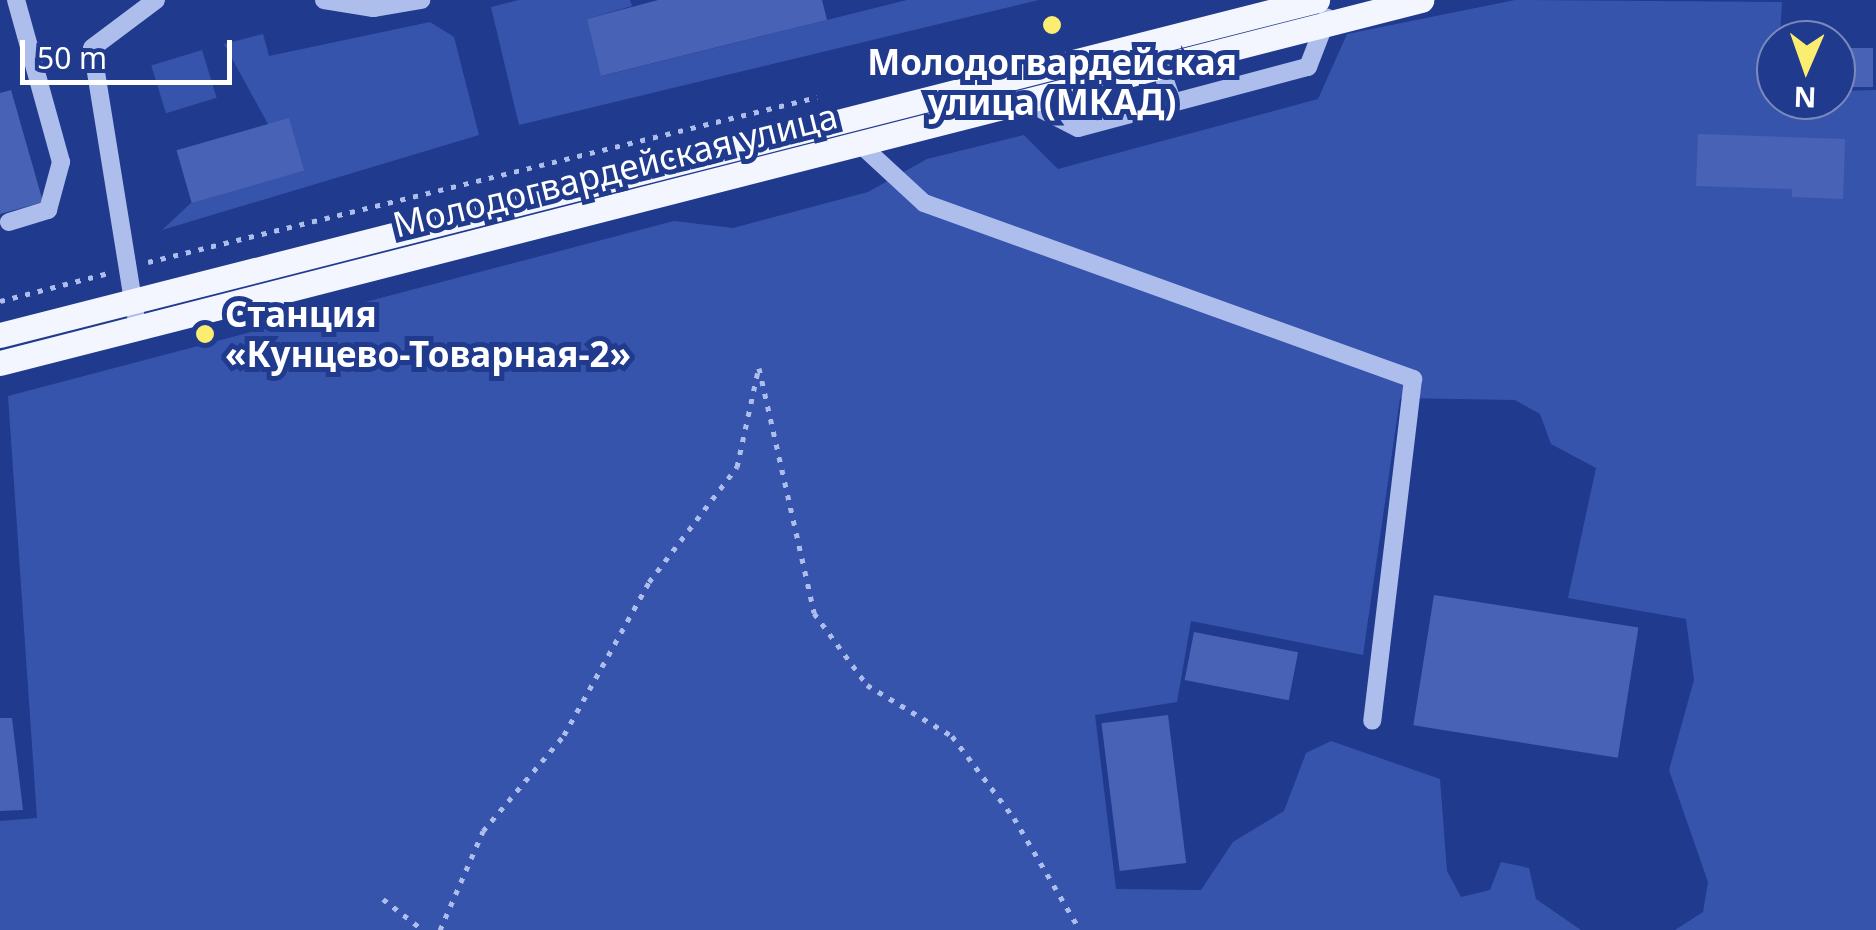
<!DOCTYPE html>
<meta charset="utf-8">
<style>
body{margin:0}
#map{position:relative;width:1876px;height:930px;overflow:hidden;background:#203a8e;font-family:"Noto Sans",sans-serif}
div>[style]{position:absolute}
.green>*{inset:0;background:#3754ad;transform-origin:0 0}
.building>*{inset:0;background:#4863b5;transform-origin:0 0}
.path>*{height:5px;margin-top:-2.5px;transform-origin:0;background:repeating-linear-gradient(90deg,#aebeec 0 5px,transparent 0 13px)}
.minor>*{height:18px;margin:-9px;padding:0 9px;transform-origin:9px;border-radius:9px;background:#aebeec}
.major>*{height:25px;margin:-12.5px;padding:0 12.5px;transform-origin:12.5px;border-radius:12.5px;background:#f4f6ff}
.dots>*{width:28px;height:28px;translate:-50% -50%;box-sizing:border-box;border:5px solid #203a8e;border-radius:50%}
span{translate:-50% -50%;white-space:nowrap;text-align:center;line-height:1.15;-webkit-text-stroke:10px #203a8e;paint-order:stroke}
.poi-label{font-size:35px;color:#fff;font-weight:700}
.left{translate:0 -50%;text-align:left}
.street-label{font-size:35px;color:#fff}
.north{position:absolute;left:1756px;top:20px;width:100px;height:100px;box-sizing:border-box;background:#203a8e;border:2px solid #7989bb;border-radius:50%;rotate:182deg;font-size:28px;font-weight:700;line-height:40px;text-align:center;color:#fff}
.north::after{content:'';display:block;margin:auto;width:35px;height:45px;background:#faed6f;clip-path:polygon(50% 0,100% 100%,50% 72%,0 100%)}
.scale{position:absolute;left:20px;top:40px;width:212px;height:45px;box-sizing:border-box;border:5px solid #fff;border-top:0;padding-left:12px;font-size:30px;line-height:35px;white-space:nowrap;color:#fff;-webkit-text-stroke:8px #203a8e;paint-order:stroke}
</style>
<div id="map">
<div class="green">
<div style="clip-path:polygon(519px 0,630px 0,632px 6px,587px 19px,602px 76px,907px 0,1039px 0,519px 125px,491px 7px)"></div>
<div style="clip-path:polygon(1515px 0,1782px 2px,1776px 100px,1836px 100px,1836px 91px,1876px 90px,1876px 930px,1675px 930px,1703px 912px,1708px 882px,1669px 770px,1694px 680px,1686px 619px,1568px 598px,1596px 468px,1551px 444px,1540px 414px,1515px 400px,1400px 398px,1363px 655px,1191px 621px,1177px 702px,1095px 715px,1116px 889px,1201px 890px,1233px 842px,1284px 811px,1306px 753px,1331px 741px,1440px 779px,1447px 871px,1461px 897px,1490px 890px,1501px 862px,1529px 868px,1536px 899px,1581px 930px,0 930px,0 821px,37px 818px,8px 396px,674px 221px,733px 228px,868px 192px,927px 159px,1024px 135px,1058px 169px,1318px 99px,1347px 34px)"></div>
<div style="clip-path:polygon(430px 22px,454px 37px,479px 135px,162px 230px,191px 203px,303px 171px,268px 124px,224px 44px,263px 34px,269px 56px)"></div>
<div style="left:202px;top:50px;width:50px;height:53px;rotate:73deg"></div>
</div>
<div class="building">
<div style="clip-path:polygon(658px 0,822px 0,827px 20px,601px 76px,587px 19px)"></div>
<div style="clip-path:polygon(1818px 31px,1819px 40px,1791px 40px,1791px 32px)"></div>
<div style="left:1873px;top:48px;width:39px;height:37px;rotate:90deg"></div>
<div style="clip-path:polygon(11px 90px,43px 202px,0 214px,0 93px)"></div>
<div style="left:289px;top:118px;width:55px;height:117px;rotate:74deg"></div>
<div style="clip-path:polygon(1698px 134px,1845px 139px,1843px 199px,1792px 197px,1792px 189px,1696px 186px)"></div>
<div style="left:1434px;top:595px;width:207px;height:132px;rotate:9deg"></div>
<div style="left:1194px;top:632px;width:106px;height:49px;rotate:11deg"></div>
<div style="left:1168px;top:715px;width:149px;height:67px;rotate:83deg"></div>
<div style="clip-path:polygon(0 718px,12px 718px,23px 810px,0 811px)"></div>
</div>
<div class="path">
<div style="left:148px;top:262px;width:689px;rotate:-13.85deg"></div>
<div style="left:0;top:301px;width:112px;rotate:-14.5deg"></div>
<div style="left:759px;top:368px;width:251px;rotate:77.3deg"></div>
<div style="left:814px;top:613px;width:89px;rotate:53.6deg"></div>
<div style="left:867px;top:685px;width:99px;rotate:31deg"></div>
<div style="left:952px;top:736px;width:103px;rotate:52.9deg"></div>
<div style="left:1014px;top:818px;width:130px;rotate:59.5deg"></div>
<div style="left:383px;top:899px;width:51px;rotate:37.8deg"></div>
<div style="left:440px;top:930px;width:108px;rotate:-66.5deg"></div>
<div style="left:483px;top:831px;width:126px;rotate:-49.8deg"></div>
<div style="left:564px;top:735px;width:175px;rotate:-60.9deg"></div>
<div style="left:649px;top:582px;width:145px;rotate:-52.6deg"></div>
<div style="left:737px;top:467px;width:98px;rotate:-77.7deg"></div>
</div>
<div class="minor">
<div style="left:324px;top:0;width:50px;rotate:9.3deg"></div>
<div style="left:373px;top:8px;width:49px;rotate:-9.5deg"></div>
<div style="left:1160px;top:66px;width:37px;rotate:71deg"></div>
<div style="left:1027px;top:102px;width:57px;rotate:27deg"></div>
<div style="left:1078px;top:128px;width:238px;rotate:-14.9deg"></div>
<div style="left:1308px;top:67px;width:53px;rotate:-68.8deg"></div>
<div style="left:860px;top:144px;width:87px;rotate:42.7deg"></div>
<div style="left:924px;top:203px;width:520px;rotate:19.79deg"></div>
<div style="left:1413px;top:379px;width:344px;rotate:96.8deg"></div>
<div style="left:9px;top:222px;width:41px;rotate:-17.1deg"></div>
<div style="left:48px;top:210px;width:50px;rotate:-74.8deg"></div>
<div style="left:61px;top:162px;width:168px;rotate:-105.5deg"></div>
<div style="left:135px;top:313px;width:268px;rotate:-99.2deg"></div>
<div style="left:92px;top:48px;width:80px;rotate:-36.9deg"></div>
</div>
<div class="major">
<div style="left:0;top:335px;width:1359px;rotate:-14.27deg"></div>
<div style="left:0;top:363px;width:1467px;rotate:-14.33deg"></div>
</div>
<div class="dots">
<div style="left:1052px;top:25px;background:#faed6f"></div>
<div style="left:205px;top:334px;background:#faed6f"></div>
</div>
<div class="poi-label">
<span style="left:1052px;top:82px">Молодогвардейская<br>улица (МКАД)</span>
<span class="left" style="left:225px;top:334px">Станция<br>«Кунцево-Товарная-2»</span>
</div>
<div class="street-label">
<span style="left:615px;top:170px;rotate:-14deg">Молодогвардейская улица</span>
</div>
<div class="north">N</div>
<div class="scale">50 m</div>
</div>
